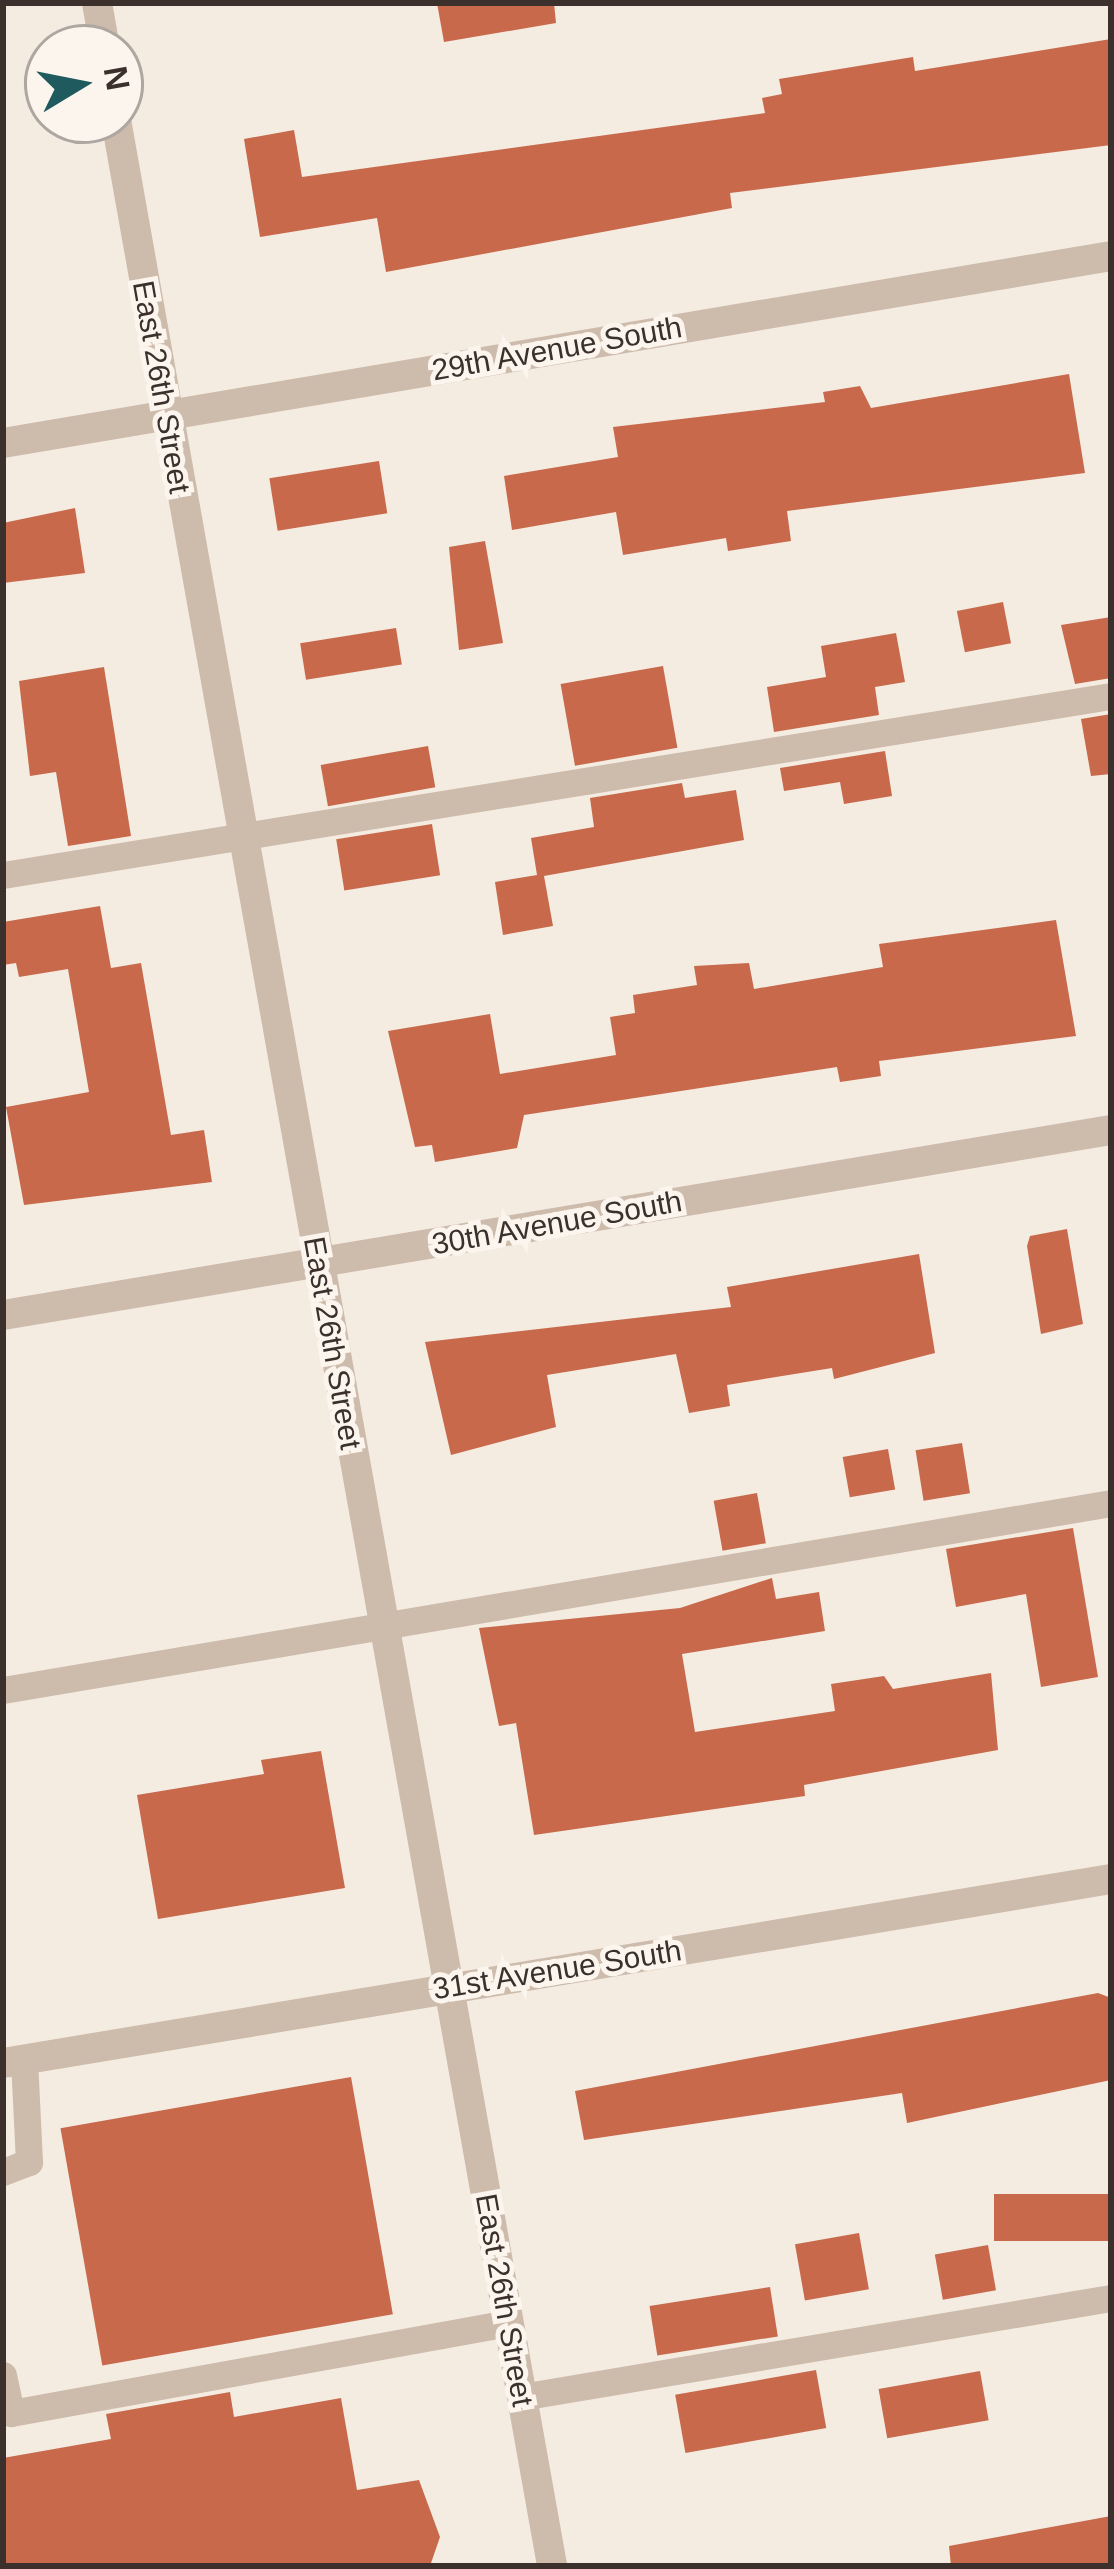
<!DOCTYPE html>
<style>
body{margin:0}
#map{position:relative;width:1114px;height:2569px;overflow:hidden;background:#f4ebe1;font-family:Helvetica,sans-serif}
div>[style]{position:absolute}
.building>*{inset:0;background:#c8694b;transform-origin:0 0}
.service>*{height:27px;margin:-13.5px;padding:0 13.5px;transform-origin:13.5px;border-radius:13.5px;background:#cdbbac}
.minor>*{height:30px;margin:-15px;padding:0 15px;transform-origin:15px;border-radius:15px;background:#cdbbac}
.tertiary>*{height:30px;margin:-15px;padding:0 15px;transform-origin:15px;border-radius:15px;background:#cdbbac}
span{translate:-50% -50%;white-space:nowrap;text-align:center;line-height:1.15;-webkit-text-stroke:10px #fbf5ee;paint-order:stroke}
.street-label{font-size:30px;color:#3b302b}
.frame{position:absolute;inset:0;border:6px solid #3b302b;pointer-events:none}
.north{position:absolute;left:24px;top:24px;width:120px;height:120px;box-sizing:border-box;background:#fbf5ee;border:3px solid #aea6a0;border-radius:50%;rotate:80deg;font-size:33px;font-weight:700;line-height:48px;text-align:center;color:#3b302b}
.north::after{content:'';display:block;margin:auto;width:42px;height:54px;background:#1f5a5e;clip-path:polygon(50% 0,100% 100%,50% 72%,0 100%)}
</style>
<div id="map">
<div class="building">
<div style="clip-path:polygon(437px 3px,554px 3px,556px 23px,444px 42px)"></div>
<div style="clip-path:polygon(1111px 39px,1111px 145px,730px 193px,732px 208px,386px 272px,377px 218px,260px 237px,244px 139px,294px 130px,302px 177px,765px 113px,762px 98px,782px 94px,779px 79px,913px 57px,915px 71px)"></div>
<div style="clip-path:polygon(1069px 374px,1085px 473px,787px 511px,791px 541px,728px 551px,726px 538px,623px 555px,616px 512px,512px 530px,504px 476px,618px 457px,613px 427px,825px 402px,823px 392px,860px 386px,871px 408px)"></div>
<div style="left:379px;top:461px;width:53px;height:111px;rotate:81deg"></div>
<div style="clip-path:polygon(75px 508px,85px 573px,3px 583px,3px 523px)"></div>
<div style="clip-path:polygon(485px 541px,503px 643px,459px 650px,449px 547px)"></div>
<div style="left:1003px;top:602px;width:42px;height:47px;rotate:79deg"></div>
<div style="clip-path:polygon(1111px 617px,1111px 678px,1075px 684px,1061px 625px)"></div>
<div style="left:396px;top:628px;width:37px;height:97px;rotate:81deg"></div>
<div style="clip-path:polygon(896px 633px,905px 682px,875px 687px,879px 715px,774px 732px,767px 687px,826px 677px,821px 646px)"></div>
<div style="left:663px;top:666px;width:83px;height:104px;rotate:80deg"></div>
<div style="clip-path:polygon(104px 667px,131px 836px,68px 846px,56px 772px,30px 776px,19px 681px)"></div>
<div style="clip-path:polygon(1111px 714px,1111px 774px,1091px 776px,1081px 719px)"></div>
<div style="left:428px;top:746px;width:42px;height:109px;rotate:80deg"></div>
<div style="clip-path:polygon(885px 751px,892px 796px,844px 804px,840px 782px,784px 791px,780px 768px)"></div>
<div style="clip-path:polygon(682px 783px,685px 798px,736px 790px,744px 840px,544px 876px,553px 926px,503px 935px,495px 882px,537px 875px,531px 838px,594px 827px,590px 798px)"></div>
<div style="left:432px;top:824px;width:52px;height:97px;rotate:81deg"></div>
<div style="clip-path:polygon(100px 906px,111px 968px,141px 963px,171px 1135px,204px 1130px,212px 1182px,24px 1205px,6px 1107px,89px 1092px,68px 969px,19px 977px,16px 963px,3px 965px,3px 922px)"></div>
<div style="clip-path:polygon(1056px 920px,1076px 1036px,879px 1061px,881px 1076px,840px 1082px,837px 1067px,524px 1115px,517px 1148px,435px 1162px,432px 1145px,415px 1147px,388px 1031px,490px 1014px,500px 1074px,616px 1055px,610px 1017px,635px 1013px,633px 995px,697px 985px,694px 966px,749px 963px,754px 989px,883px 967px,879px 944px)"></div>
<div style="clip-path:polygon(1067px 1229px,1083px 1324px,1041px 1334px,1027px 1246px,1030px 1236px)"></div>
<div style="clip-path:polygon(919px 1254px,935px 1353px,834px 1379px,832px 1368px,727px 1385px,730px 1406px,689px 1413px,676px 1354px,547px 1375px,556px 1427px,451px 1455px,425px 1342px,731px 1307px,727px 1287px)"></div>
<div style="left:962px;top:1443px;width:51px;height:47px;rotate:81deg"></div>
<div style="left:888px;top:1449px;width:41px;height:46px;rotate:80deg"></div>
<div style="left:757px;top:1493px;width:51px;height:44px;rotate:80deg"></div>
<div style="clip-path:polygon(1073px 1528px,1098px 1677px,1041px 1687px,1026px 1594px,956px 1607px,946px 1549px)"></div>
<div style="clip-path:polygon(772px 1578px,776px 1599px,819px 1592px,825px 1631px,682px 1654px,695px 1732px,835px 1711px,831px 1684px,884px 1676px,893px 1689px,991px 1673px,998px 1750px,804px 1785px,805px 1796px,534px 1835px,516px 1723px,499px 1726px,479px 1628px,680px 1608px)"></div>
<div style="clip-path:polygon(321px 1751px,345px 1888px,158px 1919px,137px 1795px,264px 1774px,261px 1760px)"></div>
<div style="clip-path:polygon(1098px 1993px,1111px 1998px,1111px 2080px,907px 2123px,902px 2093px,584px 2140px,575px 2091px)"></div>
<div style="left:351px;top:2077px;width:241px;height:295px;rotate:80deg"></div>
<div style="left:1111px;top:2194px;width:47px;height:117px;rotate:90deg"></div>
<div style="left:859px;top:2233px;width:57px;height:65px;rotate:80deg"></div>
<div style="left:988px;top:2245px;width:46px;height:54px;rotate:80deg"></div>
<div style="left:770px;top:2287px;width:50px;height:122px;rotate:81deg"></div>
<div style="left:816px;top:2370px;width:59px;height:143px;rotate:80deg"></div>
<div style="left:980px;top:2371px;width:50px;height:103px;rotate:80deg"></div>
<div style="clip-path:polygon(230px 2392px,234px 2417px,341px 2398px,357px 2490px,419px 2480px,440px 2537px,430px 2566px,3px 2566px,3px 2458px,111px 2439px,106px 2414px)"></div>
<div style="clip-path:polygon(1111px 2516px,1111px 2566px,951px 2566px,949px 2546px)"></div>
</div>
<div class="service">
<div style="left:3px;top:875px;width:1122px;rotate:-9.18deg"></div>
<div style="left:3px;top:1690px;width:1124px;rotate:-9.58deg"></div>
<div style="left:3px;top:2172px;width:28px;rotate:-21deg"></div>
<div style="left:29px;top:2162px;width:103px;rotate:-92.8deg"></div>
<div style="left:3px;top:2375px;width:39px;rotate:78deg"></div>
<div style="left:11px;top:2413px;width:505px;rotate:-10.26deg"></div>
<div style="left:521px;top:2397px;width:598px;rotate:-9.53deg"></div>
</div>
<div class="minor">
<div style="left:97px;top:3px;width:46px;rotate:79.9deg"></div>
<div style="left:116px;top:120px;width:2485px;rotate:79.89deg"></div>
<div style="left:3px;top:443px;width:1124px;rotate:-9.58deg"></div>
<div style="left:3px;top:1315px;width:1123px;rotate:-9.48deg"></div>
</div>
<div class="tertiary">
<div style="left:3px;top:2063px;width:1123px;rotate:-9.43deg"></div>
</div>
<div class="street-label">
<span style="left:557px;top:349px;rotate:-10deg">29th Avenue South</span>
<span style="left:161px;top:387px;rotate:80deg">East 26th Street</span>
<span style="left:557px;top:1223px;rotate:-10deg">30th Avenue South</span>
<span style="left:332px;top:1343px;rotate:80deg">East 26th Street</span>
<span style="left:557px;top:1970px;rotate:-9deg">31st Avenue South</span>
<span style="left:504px;top:2300px;rotate:80deg">East 26th Street</span>
</div>
<div class="frame"></div>
<div class="north">N</div>
</div>
